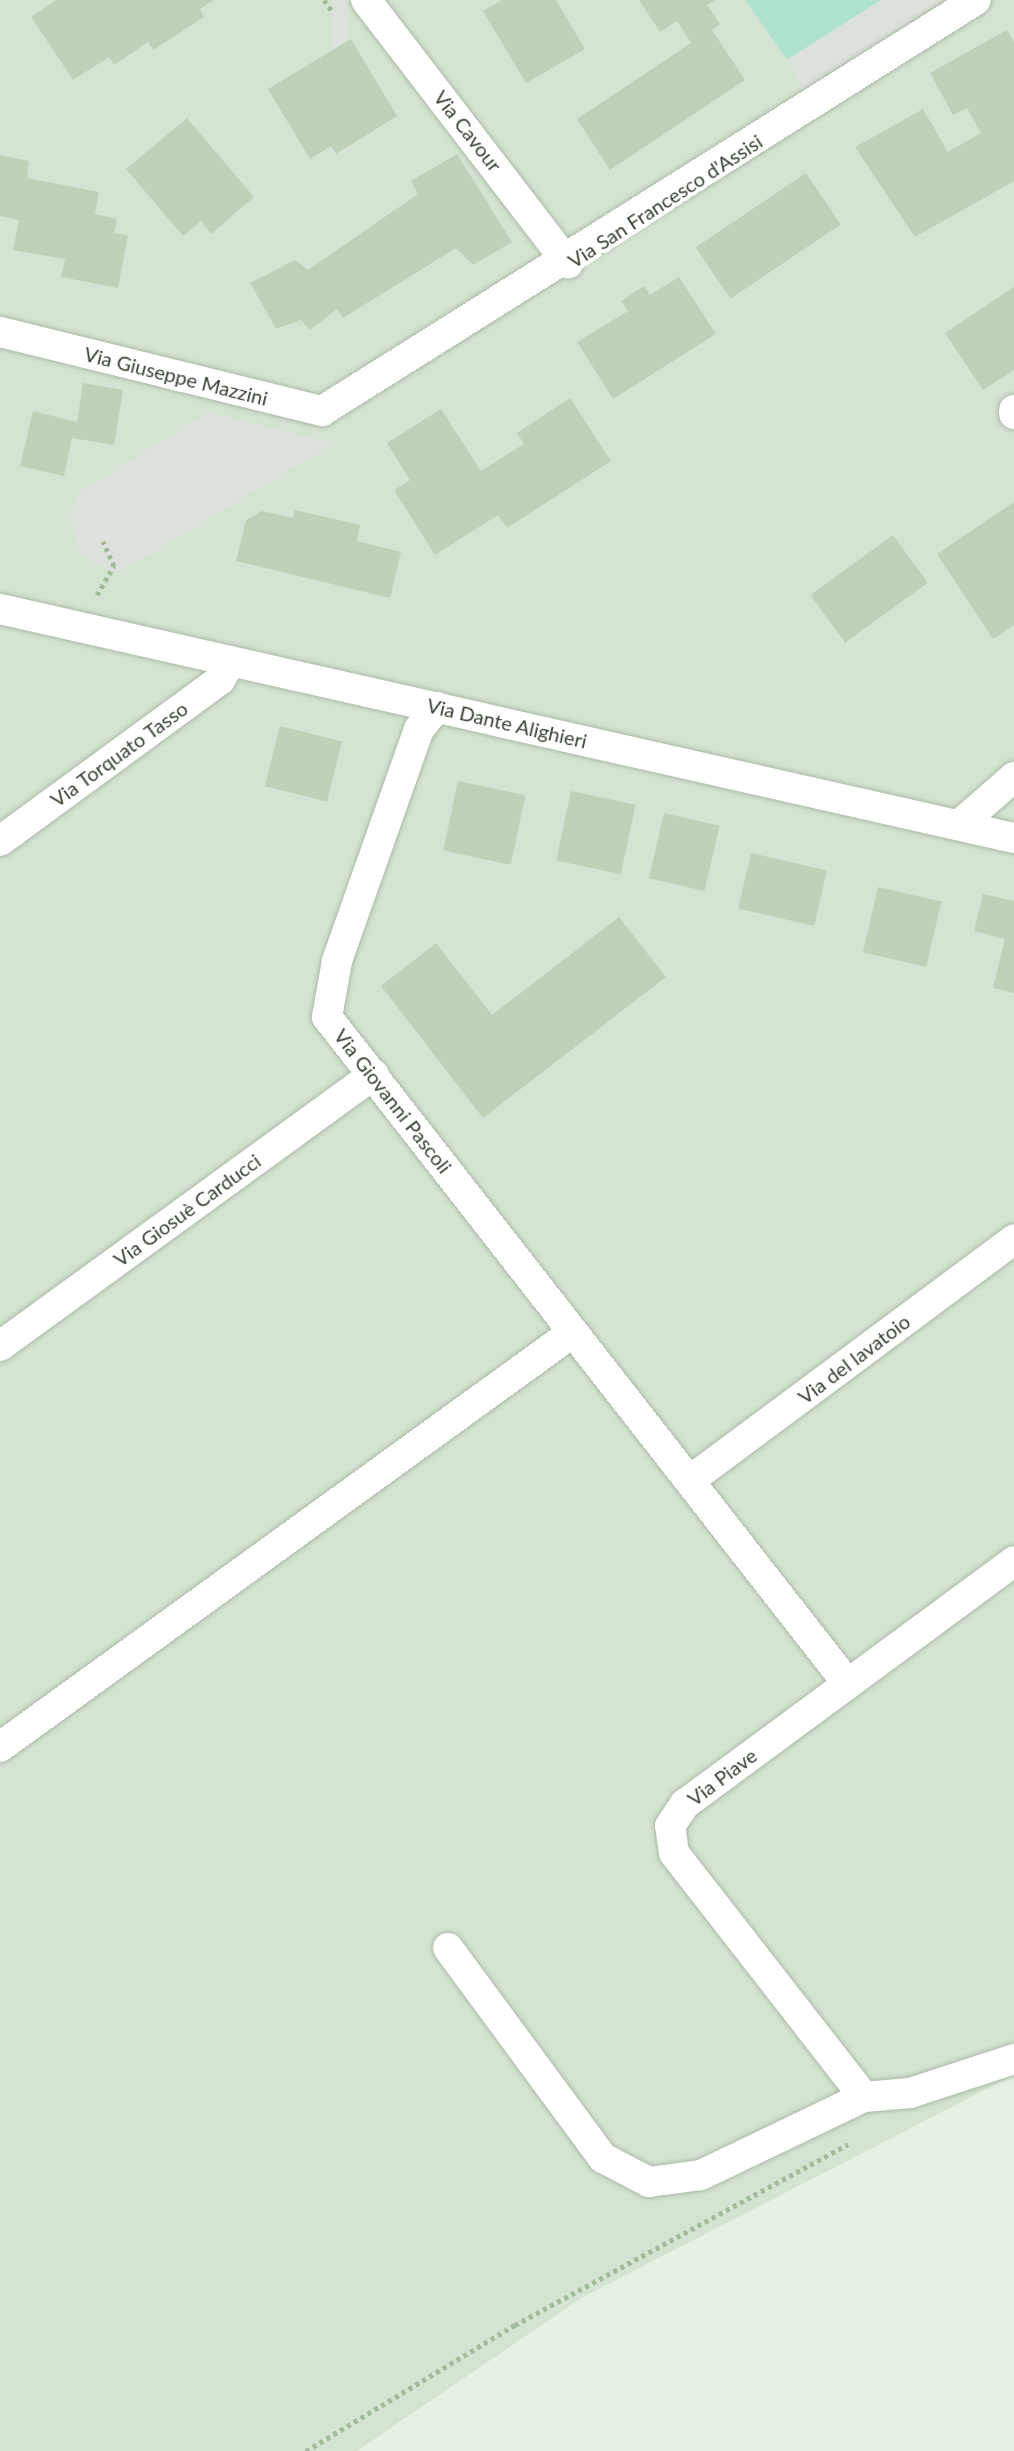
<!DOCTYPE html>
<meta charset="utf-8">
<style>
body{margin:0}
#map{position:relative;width:1014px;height:2451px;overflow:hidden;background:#e6f1e4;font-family:Lato,sans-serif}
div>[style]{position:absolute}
.residential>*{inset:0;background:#d5e4d2}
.green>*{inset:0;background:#afe3ce}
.parking>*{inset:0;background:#dde1dc;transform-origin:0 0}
.building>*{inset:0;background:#c0d1ba;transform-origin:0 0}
.path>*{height:5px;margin-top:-2.5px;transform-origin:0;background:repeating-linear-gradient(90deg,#a0bc99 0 4px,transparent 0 8px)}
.roads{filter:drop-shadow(0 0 2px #abbba7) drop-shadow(0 0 2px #abbba7)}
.street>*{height:30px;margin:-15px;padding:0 15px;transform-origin:15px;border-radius:15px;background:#fff}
span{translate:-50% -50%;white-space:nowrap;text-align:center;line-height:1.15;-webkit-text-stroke:8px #fff;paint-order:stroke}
.street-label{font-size:20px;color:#384234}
</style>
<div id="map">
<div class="residential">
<div style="clip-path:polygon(0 0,745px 0,787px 60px,881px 0,1014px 0,1014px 2075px,583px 2297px,357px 2451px,0 2451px)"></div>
</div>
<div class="green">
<div style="clip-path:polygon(745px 0,881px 0,787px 60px)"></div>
</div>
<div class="parking">
<div style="left:331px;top:0;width:16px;height:153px"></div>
<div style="clip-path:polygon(881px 0,944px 0,805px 89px,787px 60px)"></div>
<div style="clip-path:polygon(208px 413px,334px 443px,117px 574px,80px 555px,70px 514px,82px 491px)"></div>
</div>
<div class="building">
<div style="clip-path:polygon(56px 0,214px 0,200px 9px,204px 17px,153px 50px,148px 42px,114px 65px,109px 57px,73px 80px,31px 17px)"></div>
<div style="clip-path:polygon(502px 0,556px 0,585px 49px,526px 83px,483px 11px)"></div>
<div style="clip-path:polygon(639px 0,715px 0,707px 5px,720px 24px,712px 30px,745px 80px,610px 170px,577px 119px,691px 43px,677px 21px,660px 32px)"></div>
<div style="clip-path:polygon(1007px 30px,1014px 42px,1014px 181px,915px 237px,855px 147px,923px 109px,948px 152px,981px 133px,967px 108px,953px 115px,930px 73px)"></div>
<div style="clip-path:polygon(351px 39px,397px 116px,336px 154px,331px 146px,310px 159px,268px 89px)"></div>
<div style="clip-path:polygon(187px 118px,254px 197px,211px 234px,201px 221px,183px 236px,126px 169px)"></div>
<div style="clip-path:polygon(457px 154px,512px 242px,473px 265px,456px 248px,343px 318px,337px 309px,310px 330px,301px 320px,276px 329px,250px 283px,295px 260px,308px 270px,418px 194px,411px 181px)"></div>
<div style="clip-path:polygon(0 155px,29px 161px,27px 178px,99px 192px,95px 214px,117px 219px,114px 233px,128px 235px,118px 288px,61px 277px,65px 259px,13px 250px,19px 220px,0 216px)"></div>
<div style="left:806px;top:173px;width:62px;height:133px;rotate:56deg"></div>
<div style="clip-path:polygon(679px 277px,716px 334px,613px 399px,577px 342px,628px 311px,621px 301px,644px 286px,650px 295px)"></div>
<div style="clip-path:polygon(1014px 287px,1014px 370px,983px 390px,945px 333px)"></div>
<div style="clip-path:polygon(83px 383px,123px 390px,114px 445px,72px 438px,64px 476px,20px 466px,33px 411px,77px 422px)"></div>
<div style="clip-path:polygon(570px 398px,611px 461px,507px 528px,498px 515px,435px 555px,394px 490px,410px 480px,387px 443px,441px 409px,481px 471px,524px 444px,517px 433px)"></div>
<div style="clip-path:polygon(1014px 502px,1014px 625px,993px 639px,937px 554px)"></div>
<div style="clip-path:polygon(295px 510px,360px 525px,357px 541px,401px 552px,390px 598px,236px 561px,246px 520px,262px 511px,293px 518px)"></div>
<div style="left:893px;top:535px;width:59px;height:102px;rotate:54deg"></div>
<div style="left:280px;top:726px;width:64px;height:62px;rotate:14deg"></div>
<div style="left:458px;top:781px;width:69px;height:71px;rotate:12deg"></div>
<div style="left:571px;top:791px;width:66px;height:71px;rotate:12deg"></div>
<div style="left:664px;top:813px;width:57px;height:67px;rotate:13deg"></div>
<div style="left:751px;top:853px;width:78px;height:57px;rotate:13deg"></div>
<div style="left:878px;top:887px;width:65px;height:67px;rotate:13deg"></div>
<div style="clip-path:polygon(983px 894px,1014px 901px,1014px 993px,993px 988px,1005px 939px,974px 931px)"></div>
<div style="clip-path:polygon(619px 917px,666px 977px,483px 1118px,381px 986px,436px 943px,492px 1015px)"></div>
</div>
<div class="path">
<div style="left:324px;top:0;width:14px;rotate:54deg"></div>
<div style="left:97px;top:595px;width:34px;rotate:-60deg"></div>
<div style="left:114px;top:566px;width:27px;rotate:-114deg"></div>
<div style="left:306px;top:2451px;width:244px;rotate:-31.1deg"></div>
<div style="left:515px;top:2325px;width:379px;rotate:-28.5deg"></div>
</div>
<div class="roads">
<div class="street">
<div style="left:366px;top:0;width:332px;rotate:52.5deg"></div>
<div style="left:0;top:332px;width:332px;rotate:13.8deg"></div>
<div style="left:322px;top:411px;width:772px;rotate:-32.15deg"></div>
<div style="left:1014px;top:410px;width:4px;rotate:90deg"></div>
<div style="left:0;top:609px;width:1040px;rotate:12.73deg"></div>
<div style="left:437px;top:707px;width:28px;rotate:129deg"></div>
<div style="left:419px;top:729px;width:246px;rotate:109.5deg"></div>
<div style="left:337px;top:961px;width:57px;rotate:100.1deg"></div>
<div style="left:327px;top:1017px;width:846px;rotate:52.01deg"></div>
<div style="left:959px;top:825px;width:73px;rotate:-41.1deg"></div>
<div style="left:0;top:841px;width:273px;rotate:-36.2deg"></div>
<div style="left:220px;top:680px;width:22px;rotate:-60deg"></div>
<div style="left:0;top:1346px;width:462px;rotate:-36deg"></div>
<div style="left:693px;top:1478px;width:400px;rotate:-36.6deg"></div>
<div style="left:0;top:1747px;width:706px;rotate:-35.9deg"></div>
<div style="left:448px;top:1948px;width:261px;rotate:53.6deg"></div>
<div style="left:603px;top:2158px;width:52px;rotate:27.6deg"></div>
<div style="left:649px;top:2182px;width:52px;rotate:-7.7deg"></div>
<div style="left:701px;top:2175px;width:181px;rotate:-25.6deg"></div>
<div style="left:864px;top:2097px;width:46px;rotate:-5deg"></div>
<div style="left:910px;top:2093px;width:109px;rotate:-18.1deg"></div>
<div style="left:864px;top:2097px;width:309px;rotate:-127.9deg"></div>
<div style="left:674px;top:1853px;width:27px;rotate:-98deg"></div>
<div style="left:670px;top:1826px;width:27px;rotate:-56deg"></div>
<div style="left:685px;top:1804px;width:409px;rotate:-36.4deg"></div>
</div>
</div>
<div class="street-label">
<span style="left:468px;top:131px;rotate:52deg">Via Cavour</span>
<span style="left:665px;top:201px;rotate:-33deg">Via San Francesco d'Assisi</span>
<span style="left:176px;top:376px;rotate:14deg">Via Giuseppe Mazzini</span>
<span style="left:507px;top:723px;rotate:13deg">Via Dante Alighieri</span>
<span style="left:119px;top:754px;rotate:-36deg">Via Torquato Tasso</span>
<span style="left:393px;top:1101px;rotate:52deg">Via Giovanni Pascoli</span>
<span style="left:187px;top:1210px;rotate:-36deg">Via Giosuè Carducci</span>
<span style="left:854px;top:1359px;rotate:-37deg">Via del lavatoio</span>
<span style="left:722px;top:1777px;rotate:-37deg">Via Piave</span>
</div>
</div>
